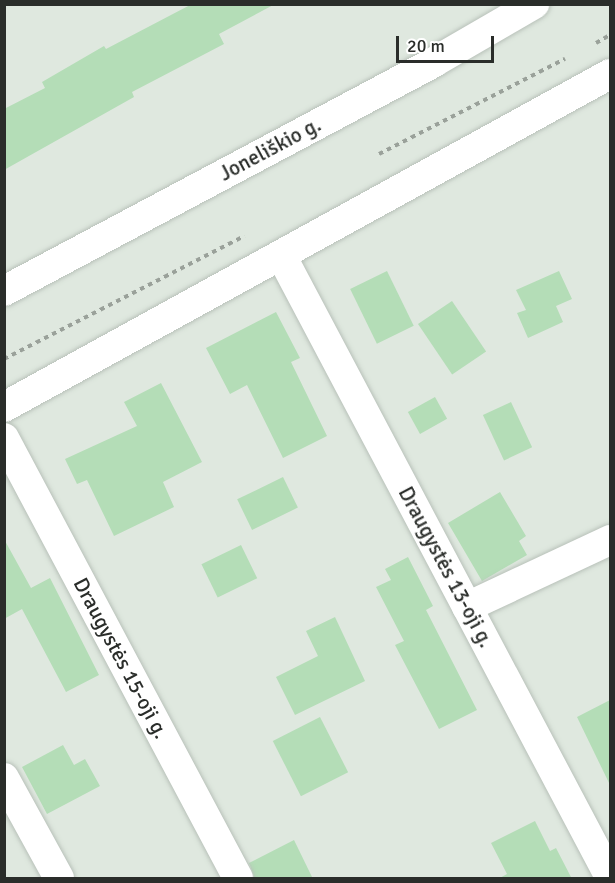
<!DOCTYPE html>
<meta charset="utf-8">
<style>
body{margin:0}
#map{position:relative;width:615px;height:883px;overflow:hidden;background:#dfe8df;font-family:Signika,sans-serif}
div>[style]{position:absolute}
.building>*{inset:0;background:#b4ddb7;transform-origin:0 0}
.path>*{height:4px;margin-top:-2px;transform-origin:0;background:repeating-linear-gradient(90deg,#9aa19a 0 4.5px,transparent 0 9px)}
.roads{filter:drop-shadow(0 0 2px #b8c1b9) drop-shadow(0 0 2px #b8c1b9)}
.minor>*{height:30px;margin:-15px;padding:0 15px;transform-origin:15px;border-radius:15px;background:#fff}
span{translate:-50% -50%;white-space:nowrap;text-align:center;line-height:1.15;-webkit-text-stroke:4.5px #fff;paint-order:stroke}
.street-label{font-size:21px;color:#2a2d2a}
.frame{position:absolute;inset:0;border:6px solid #2a2d2a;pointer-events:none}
.scale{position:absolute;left:396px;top:36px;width:98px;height:27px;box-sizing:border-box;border:3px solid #2a2d2a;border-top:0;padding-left:8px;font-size:18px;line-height:21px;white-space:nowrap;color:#2a2d2a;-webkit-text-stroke:4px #fff;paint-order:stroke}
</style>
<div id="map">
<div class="building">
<div style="clip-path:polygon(192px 4px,275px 4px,219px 34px,224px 44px,132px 92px,134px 97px,4px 170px,4px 109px,45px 88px,42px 82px,104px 46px,106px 49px)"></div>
<div style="left:387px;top:271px;width:61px;height:41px;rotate:64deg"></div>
<div style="clip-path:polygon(559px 271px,572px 299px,556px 306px,563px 322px,528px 338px,517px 313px,526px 310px,516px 290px)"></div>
<div style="left:452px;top:301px;width:61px;height:41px;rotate:56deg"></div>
<div style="clip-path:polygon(276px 312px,300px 358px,291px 362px,327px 436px,283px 458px,247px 385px,230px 394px,206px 348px)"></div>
<div style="clip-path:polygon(161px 383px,202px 462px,163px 482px,174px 507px,114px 536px,87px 480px,77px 484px,65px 459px,137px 426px,124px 402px)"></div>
<div style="left:435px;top:397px;width:25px;height:31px;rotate:61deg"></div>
<div style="left:511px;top:402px;width:50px;height:31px;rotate:65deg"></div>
<div style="left:283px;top:477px;width:34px;height:51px;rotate:64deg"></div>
<div style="clip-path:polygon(500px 492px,526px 536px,519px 541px,527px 555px,482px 581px,448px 523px)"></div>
<div style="clip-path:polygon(4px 539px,31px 588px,50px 578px,99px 675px,66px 692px,22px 609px,4px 619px)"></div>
<div style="left:241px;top:545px;width:37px;height:44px;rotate:64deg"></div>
<div style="clip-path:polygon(408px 557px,433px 606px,426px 610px,477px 710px,439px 729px,395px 645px,404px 641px,376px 587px,391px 580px,385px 569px)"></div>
<div style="clip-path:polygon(335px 617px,365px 681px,295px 715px,276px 677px,318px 656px,306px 631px)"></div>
<div style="clip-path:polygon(610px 700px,610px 785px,577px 717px)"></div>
<div style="left:320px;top:717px;width:62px;height:53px;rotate:63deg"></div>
<div style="clip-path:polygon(63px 745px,74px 765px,85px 759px,100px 786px,47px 814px,22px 767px)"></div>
<div style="clip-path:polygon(535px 821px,550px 851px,556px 848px,572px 879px,498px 879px,507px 874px,491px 843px)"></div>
<div style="clip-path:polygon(294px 840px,313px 879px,255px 879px,249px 863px)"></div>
</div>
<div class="path">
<div style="left:596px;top:43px;width:16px;rotate:-30deg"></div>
<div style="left:379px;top:154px;width:209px;rotate:-27.1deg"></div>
<div style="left:4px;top:359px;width:270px;rotate:-27.1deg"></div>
</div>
<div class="roads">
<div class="minor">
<div style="left:282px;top:257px;width:701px;rotate:62.12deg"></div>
<div style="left:4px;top:291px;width:487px;rotate:-28deg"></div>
<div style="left:434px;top:62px;width:116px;rotate:-30.1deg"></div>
<div style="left:4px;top:407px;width:691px;rotate:-28.79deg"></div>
<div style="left:4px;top:438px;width:498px;rotate:62deg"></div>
<div style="left:467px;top:607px;width:158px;rotate:-25.1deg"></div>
<div style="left:4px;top:778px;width:114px;rotate:61.2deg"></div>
</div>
</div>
<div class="street-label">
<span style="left:270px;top:149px;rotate:-28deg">Joneliškio g.</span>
<span style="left:446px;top:567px;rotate:62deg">Draugystės 13-oji g.</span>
<span style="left:121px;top:658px;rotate:62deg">Draugystės 15-oji g.</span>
</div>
<div class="frame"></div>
<div class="scale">20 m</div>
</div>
